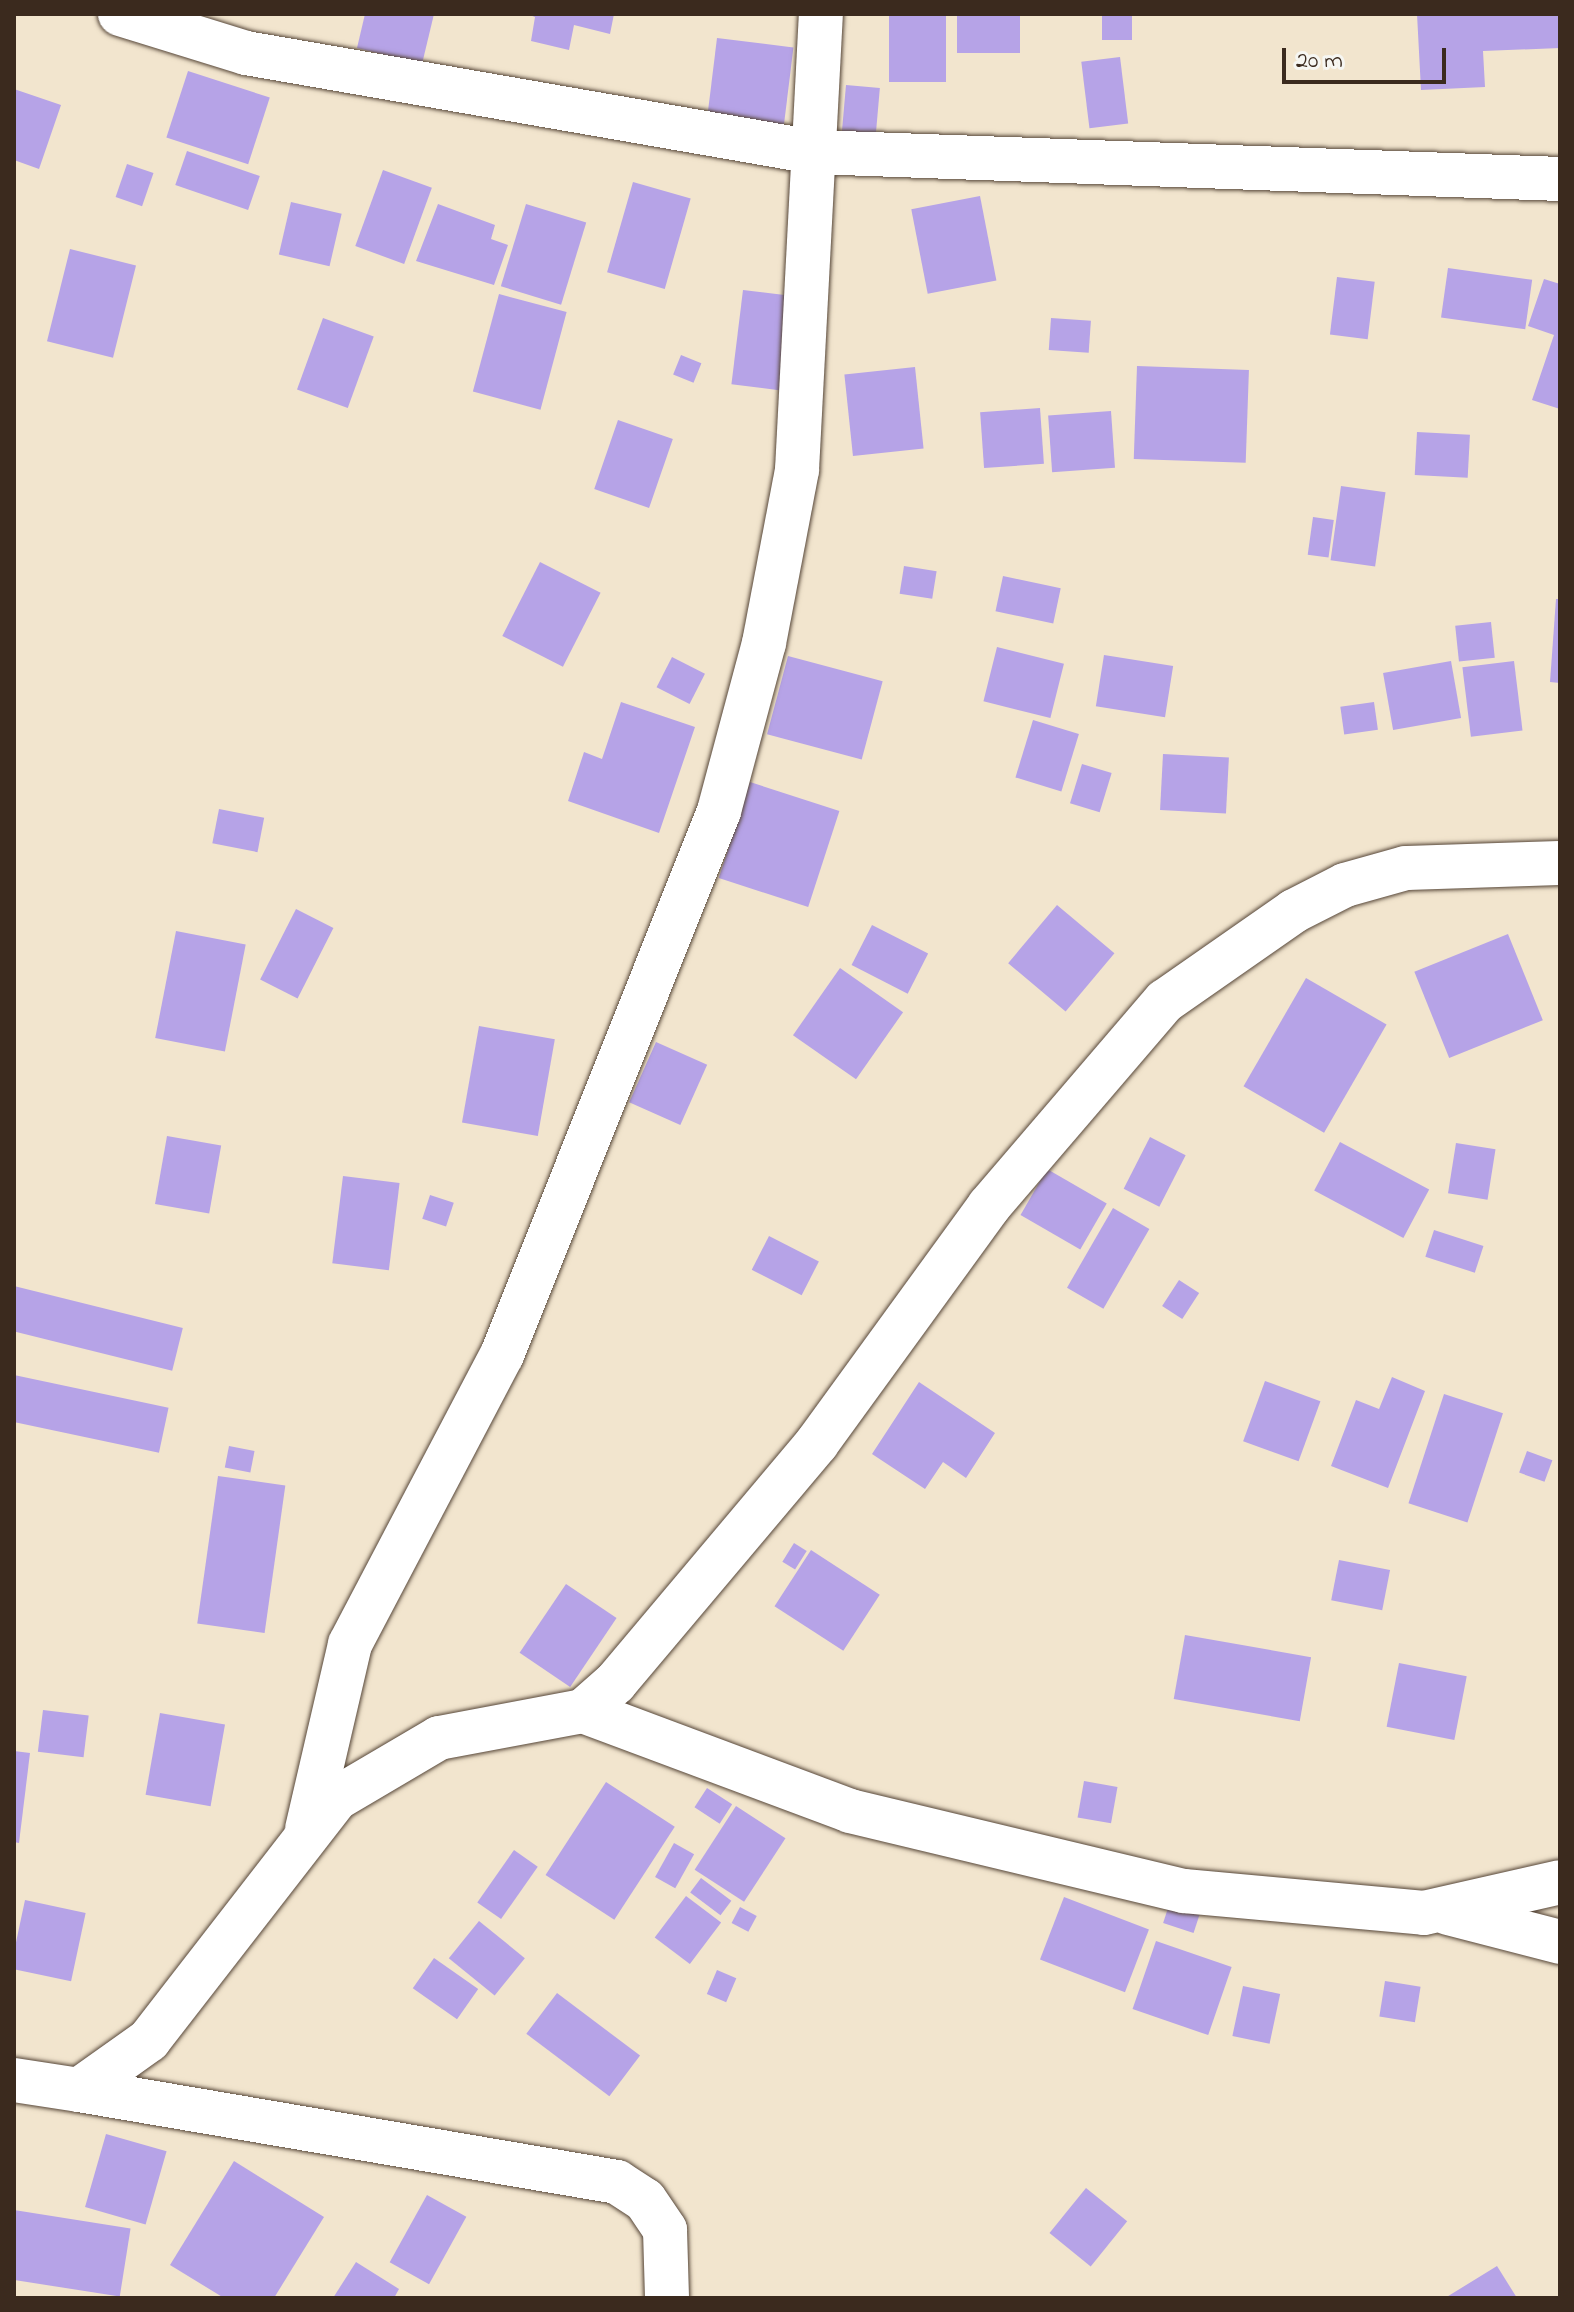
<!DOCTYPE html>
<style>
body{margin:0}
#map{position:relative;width:1574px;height:2312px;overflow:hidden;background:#f2e5ce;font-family:"Indie Flower",sans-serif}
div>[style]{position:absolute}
.building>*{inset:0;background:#b6a3e7;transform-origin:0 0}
.roads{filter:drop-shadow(0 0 2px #564638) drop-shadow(0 0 2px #564638)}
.street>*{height:44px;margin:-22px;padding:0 22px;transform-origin:22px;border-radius:22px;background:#fff}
span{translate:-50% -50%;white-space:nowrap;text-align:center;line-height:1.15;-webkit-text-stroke:8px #f6f6f2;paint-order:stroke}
.frame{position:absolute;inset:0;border:16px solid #3b2a1e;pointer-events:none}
.scale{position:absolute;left:1282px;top:48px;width:164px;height:36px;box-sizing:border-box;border:4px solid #3b2a1e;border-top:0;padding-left:10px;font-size:24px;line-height:28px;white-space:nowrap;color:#3b2a1e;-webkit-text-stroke:6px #f6f6f2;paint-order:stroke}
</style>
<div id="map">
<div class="building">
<div style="clip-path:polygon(365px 14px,434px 14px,422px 64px,357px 48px)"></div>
<div style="clip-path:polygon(527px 14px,614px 14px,610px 34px,574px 25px,569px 50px,531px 41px,535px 17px)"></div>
<div style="left:889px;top:14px;width:57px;height:68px"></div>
<div style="left:957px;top:14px;width:63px;height:39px"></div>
<div style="left:1102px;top:14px;width:30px;height:26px"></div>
<div style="clip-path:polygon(1417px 14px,1560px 14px,1560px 48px,1483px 51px,1485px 87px,1421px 90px)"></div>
<div style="left:717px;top:38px;width:77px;height:85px;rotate:7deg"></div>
<div style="left:1120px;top:57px;width:67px;height:39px;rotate:83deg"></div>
<div style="left:188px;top:71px;width:86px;height:70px;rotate:18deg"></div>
<div style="left:846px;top:85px;width:34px;height:53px;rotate:5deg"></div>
<div style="clip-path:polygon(14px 89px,61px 105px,39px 169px,14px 160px)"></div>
<div style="left:187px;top:151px;width:77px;height:36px;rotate:19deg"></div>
<div style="left:127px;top:164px;width:28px;height:35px;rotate:19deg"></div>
<div style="left:383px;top:170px;width:52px;height:81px;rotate:20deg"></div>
<div style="left:633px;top:182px;width:60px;height:94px;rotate:16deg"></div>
<div style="left:980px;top:196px;width:86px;height:70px;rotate:79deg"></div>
<div style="left:291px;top:202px;width:52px;height:54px;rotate:13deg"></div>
<div style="clip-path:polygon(438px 204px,495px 225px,491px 239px,508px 245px,494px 285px,416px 261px)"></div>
<div style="left:526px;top:204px;width:63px;height:86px;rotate:17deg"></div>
<div style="left:70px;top:249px;width:68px;height:95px;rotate:14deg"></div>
<div style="left:1448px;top:268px;width:85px;height:50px;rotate:8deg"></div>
<div style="left:1337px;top:277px;width:38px;height:58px;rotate:7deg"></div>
<div style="clip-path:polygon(1544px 279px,1560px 284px,1560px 409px,1532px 400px,1554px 335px,1528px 326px)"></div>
<div style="left:743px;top:290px;width:48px;height:95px;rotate:7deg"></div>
<div style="left:499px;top:294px;width:70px;height:101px;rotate:15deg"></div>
<div style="left:323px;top:318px;width:54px;height:76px;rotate:20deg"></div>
<div style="left:1051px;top:318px;width:40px;height:32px;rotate:4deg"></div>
<div style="left:681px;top:355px;width:22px;height:21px;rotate:22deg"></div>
<div style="left:1137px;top:366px;width:112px;height:93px;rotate:2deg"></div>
<div style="left:915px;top:367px;width:82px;height:71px;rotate:84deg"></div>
<div style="left:1040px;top:408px;width:56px;height:60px;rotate:86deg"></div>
<div style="left:1111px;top:411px;width:57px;height:63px;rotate:86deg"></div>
<div style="left:618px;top:420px;width:58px;height:73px;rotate:19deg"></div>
<div style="left:1417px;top:432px;width:53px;height:43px;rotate:3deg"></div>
<div style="left:1341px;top:486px;width:45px;height:75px;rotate:8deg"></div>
<div style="left:1313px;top:517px;width:21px;height:38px;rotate:8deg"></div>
<div style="left:540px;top:562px;width:68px;height:83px;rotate:27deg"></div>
<div style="left:904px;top:566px;width:33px;height:28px;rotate:9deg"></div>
<div style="left:1003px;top:576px;width:59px;height:36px;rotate:12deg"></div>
<div style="clip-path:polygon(1556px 599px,1560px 599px,1560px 683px,1550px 682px)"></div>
<div style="left:1491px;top:622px;width:36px;height:36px;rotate:84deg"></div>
<div style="left:997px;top:647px;width:69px;height:56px;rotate:14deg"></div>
<div style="left:1104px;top:655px;width:70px;height:52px;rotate:9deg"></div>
<div style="left:788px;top:656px;width:98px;height:81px;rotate:15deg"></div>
<div style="left:672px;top:657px;width:37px;height:34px;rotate:27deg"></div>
<div style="left:1451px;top:661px;width:58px;height:69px;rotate:80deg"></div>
<div style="left:1514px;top:661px;width:70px;height:52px;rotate:83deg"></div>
<div style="clip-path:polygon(621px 702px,695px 727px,659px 833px,568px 801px,584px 752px,602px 759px)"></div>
<div style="left:1374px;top:702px;width:28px;height:34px;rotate:82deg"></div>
<div style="left:1033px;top:720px;width:48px;height:60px;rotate:17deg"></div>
<div style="left:1163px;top:754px;width:66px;height:56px;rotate:3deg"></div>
<div style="left:1082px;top:764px;width:31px;height:41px;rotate:17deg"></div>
<div style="left:750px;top:782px;width:94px;height:101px;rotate:18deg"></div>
<div style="left:219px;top:809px;width:46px;height:35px;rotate:11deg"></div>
<div style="left:1057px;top:905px;width:75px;height:76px;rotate:40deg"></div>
<div style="left:296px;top:909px;width:42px;height:79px;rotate:27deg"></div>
<div style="left:872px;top:925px;width:63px;height:45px;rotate:27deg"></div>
<div style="left:176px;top:931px;width:71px;height:109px;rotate:11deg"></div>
<div style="left:1508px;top:934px;width:93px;height:101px;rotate:68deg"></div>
<div style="left:840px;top:968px;width:77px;height:82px;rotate:35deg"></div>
<div style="left:1306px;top:978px;width:93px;height:125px;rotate:30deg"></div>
<div style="left:479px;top:1026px;width:77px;height:98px;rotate:10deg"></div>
<div style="left:656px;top:1042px;width:56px;height:66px;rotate:24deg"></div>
<div style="left:167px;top:1136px;width:55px;height:69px;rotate:10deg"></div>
<div style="left:1150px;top:1137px;width:40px;height:58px;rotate:27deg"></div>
<div style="left:1340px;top:1142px;width:101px;height:55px;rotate:28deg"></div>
<div style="left:1456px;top:1143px;width:40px;height:51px;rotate:9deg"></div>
<div style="left:1047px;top:1169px;width:69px;height:53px;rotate:30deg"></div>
<div style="left:343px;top:1176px;width:57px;height:88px;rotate:7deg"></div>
<div style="left:430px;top:1195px;width:25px;height:25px;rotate:18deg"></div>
<div style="left:1113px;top:1208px;width:42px;height:92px;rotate:30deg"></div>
<div style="left:1434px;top:1230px;width:52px;height:28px;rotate:18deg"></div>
<div style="left:769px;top:1236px;width:56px;height:38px;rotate:27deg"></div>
<div style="left:1179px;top:1280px;width:24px;height:31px;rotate:33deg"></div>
<div style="left:14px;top:1286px;width:174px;height:44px;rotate:14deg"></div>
<div style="left:14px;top:1375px;width:158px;height:46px;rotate:12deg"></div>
<div style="clip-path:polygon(1392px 1377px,1425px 1391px,1388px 1488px,1331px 1466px,1356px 1400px,1379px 1409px)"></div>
<div style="left:1265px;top:1381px;width:59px;height:64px;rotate:20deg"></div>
<div style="clip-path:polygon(919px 1382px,995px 1433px,966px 1478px,943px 1462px,925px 1489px,872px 1454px)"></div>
<div style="left:1444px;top:1394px;width:62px;height:115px;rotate:18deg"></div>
<div style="left:229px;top:1446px;width:26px;height:22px;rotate:11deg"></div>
<div style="left:1527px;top:1451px;width:27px;height:23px;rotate:20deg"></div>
<div style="left:218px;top:1476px;width:68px;height:149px;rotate:8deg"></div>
<div style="left:794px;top:1543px;width:15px;height:22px;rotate:32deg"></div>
<div style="left:811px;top:1550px;width:82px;height:67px;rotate:33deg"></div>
<div style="left:1339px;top:1560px;width:52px;height:41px;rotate:11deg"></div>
<div style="left:566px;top:1584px;width:61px;height:83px;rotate:34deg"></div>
<div style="left:1185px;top:1635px;width:128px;height:65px;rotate:10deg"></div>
<div style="left:1399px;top:1663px;width:69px;height:65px;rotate:11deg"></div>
<div style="left:43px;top:1710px;width:46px;height:42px;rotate:7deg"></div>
<div style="left:160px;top:1713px;width:66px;height:83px;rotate:10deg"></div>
<div style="clip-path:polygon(14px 1751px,30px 1753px,19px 1843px,14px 1842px)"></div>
<div style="left:1084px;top:1781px;width:34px;height:37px;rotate:10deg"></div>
<div style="left:606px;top:1782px;width:82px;height:111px;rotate:33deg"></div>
<div style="left:707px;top:1788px;width:30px;height:23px;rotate:33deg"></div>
<div style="left:736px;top:1806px;width:59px;height:76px;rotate:33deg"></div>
<div style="left:674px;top:1843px;width:23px;height:39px;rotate:29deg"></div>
<div style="left:514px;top:1850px;width:29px;height:64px;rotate:35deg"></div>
<div style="left:701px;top:1878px;width:38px;height:18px;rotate:37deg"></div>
<div style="left:686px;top:1896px;width:44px;height:52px;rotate:37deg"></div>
<div style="left:1064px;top:1897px;width:91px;height:67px;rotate:21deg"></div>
<div style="left:25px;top:1900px;width:62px;height:70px;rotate:12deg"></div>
<div style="left:1169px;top:1905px;width:32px;height:19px;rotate:18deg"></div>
<div style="left:740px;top:1907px;width:19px;height:18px;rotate:28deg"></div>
<div style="left:479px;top:1921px;width:59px;height:48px;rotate:39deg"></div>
<div style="left:1156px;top:1941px;width:80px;height:72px;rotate:19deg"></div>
<div style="left:434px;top:1958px;width:54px;height:37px;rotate:35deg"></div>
<div style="left:717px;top:1970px;width:21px;height:26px;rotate:23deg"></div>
<div style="left:1385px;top:1981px;width:36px;height:36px;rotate:9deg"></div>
<div style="left:1243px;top:1986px;width:38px;height:51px;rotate:12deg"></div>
<div style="left:557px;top:1993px;width:104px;height:51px;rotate:37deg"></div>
<div style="left:106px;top:2134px;width:63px;height:76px;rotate:16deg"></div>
<div style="clip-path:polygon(234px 2161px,324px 2217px,274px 2298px,224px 2298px,170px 2265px)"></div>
<div style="left:1086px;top:2188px;width:53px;height:58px;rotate:39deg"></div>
<div style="left:427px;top:2195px;width:45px;height:77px;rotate:29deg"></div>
<div style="left:14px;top:2210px;width:118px;height:69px;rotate:9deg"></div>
<div style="clip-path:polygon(356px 2262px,399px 2289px,394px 2298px,333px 2298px)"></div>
<div style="clip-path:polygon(1497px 2266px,1517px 2298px,1445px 2298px)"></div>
</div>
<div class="roads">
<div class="street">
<div style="left:120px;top:14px;width:132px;rotate:17.2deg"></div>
<div style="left:246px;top:53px;width:577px;rotate:9.89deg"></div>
<div style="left:814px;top:152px;width:746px;rotate:2.07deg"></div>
<div style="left:583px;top:1711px;width:285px;rotate:20.5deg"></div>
<div style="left:850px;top:1811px;width:343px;rotate:13.5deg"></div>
<div style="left:1184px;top:1891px;width:241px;rotate:5.2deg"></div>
<div style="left:1424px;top:1913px;width:139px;rotate:-12.8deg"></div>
<div style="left:307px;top:1829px;width:190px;rotate:-76.9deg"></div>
<div style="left:350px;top:1644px;width:327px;rotate:-62.3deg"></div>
<div style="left:502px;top:1355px;width:586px;rotate:-68.25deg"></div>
<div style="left:719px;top:811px;width:174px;rotate:-75deg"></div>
<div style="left:764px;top:643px;width:176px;rotate:-79.2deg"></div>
<div style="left:797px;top:470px;width:457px;rotate:-87deg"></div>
<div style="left:1448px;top:1913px;width:116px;rotate:14.5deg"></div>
<div style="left:14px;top:2080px;width:66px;rotate:8.7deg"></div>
<div style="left:79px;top:2090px;width:86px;rotate:-35.5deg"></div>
<div style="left:149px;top:2040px;width:306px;rotate:-52.2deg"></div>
<div style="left:337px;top:1798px;width:118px;rotate:-30.5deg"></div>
<div style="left:439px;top:1738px;width:147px;rotate:-10.6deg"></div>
<div style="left:583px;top:1711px;width:43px;rotate:-41.2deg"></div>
<div style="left:615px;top:1683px;width:314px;rotate:-49.9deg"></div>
<div style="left:817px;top:1443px;width:293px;rotate:-54deg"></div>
<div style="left:989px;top:1206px;width:270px;rotate:-49.4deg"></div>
<div style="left:1165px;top:1001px;width:157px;rotate:-34.9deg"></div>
<div style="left:1294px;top:911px;width:57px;rotate:-27deg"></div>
<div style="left:1345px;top:885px;width:63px;rotate:-15.6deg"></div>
<div style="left:1406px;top:868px;width:154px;rotate:-1.9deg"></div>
<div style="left:79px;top:2090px;width:546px;rotate:9.7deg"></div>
<div style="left:617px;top:2182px;width:33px;rotate:33deg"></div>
<div style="left:645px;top:2200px;width:36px;rotate:56deg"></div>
<div style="left:665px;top:2230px;width:68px;rotate:88.3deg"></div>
</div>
</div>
<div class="frame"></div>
<div class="scale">20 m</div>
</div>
